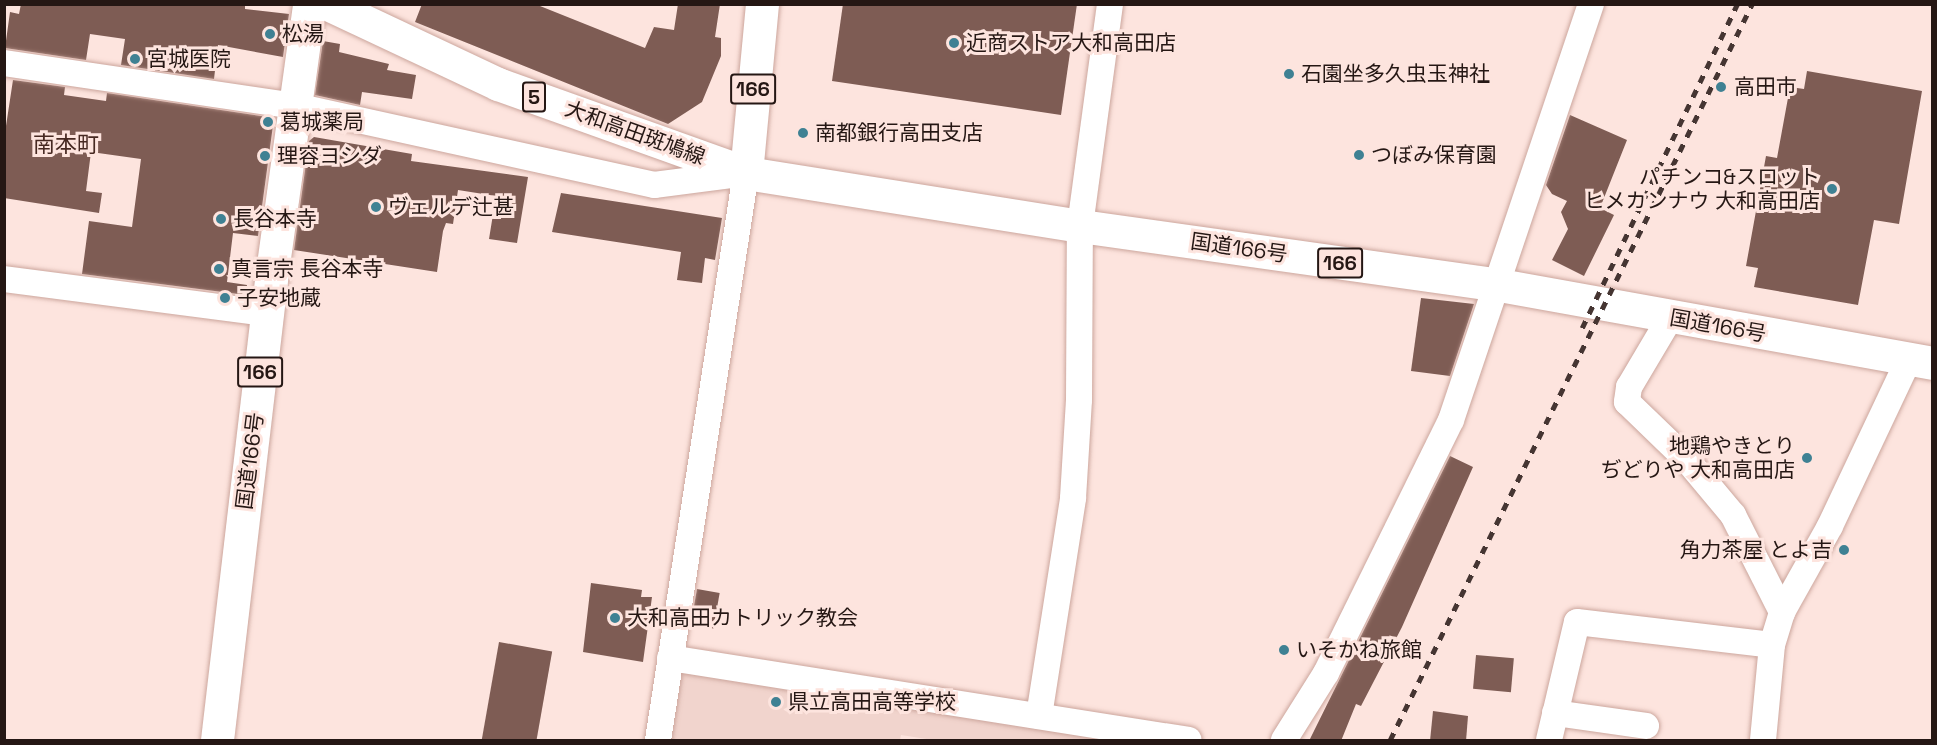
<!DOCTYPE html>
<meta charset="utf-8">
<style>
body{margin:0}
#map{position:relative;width:1937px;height:745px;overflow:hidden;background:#fde4de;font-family:"Space Grotesk","Noto Sans JP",sans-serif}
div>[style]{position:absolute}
.built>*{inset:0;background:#f1d4cd}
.building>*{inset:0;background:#7e5c54;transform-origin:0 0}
.roads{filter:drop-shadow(0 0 2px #cca69d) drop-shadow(0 0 2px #cca69d)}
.street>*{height:26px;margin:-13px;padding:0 13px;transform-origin:13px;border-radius:13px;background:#fff}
.primary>*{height:33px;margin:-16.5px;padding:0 16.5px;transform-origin:16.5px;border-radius:16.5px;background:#fff}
.highway>*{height:33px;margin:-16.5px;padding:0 16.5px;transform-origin:16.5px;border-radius:16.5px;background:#fff}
.rail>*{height:4.5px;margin-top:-2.25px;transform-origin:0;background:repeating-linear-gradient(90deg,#453532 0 8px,transparent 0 16px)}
.dots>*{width:16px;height:16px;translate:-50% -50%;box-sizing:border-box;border:3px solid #fde4de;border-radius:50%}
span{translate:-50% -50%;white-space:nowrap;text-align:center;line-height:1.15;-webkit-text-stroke:6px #fde4de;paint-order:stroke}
.shield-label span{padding:2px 4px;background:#fde4de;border:2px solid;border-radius:4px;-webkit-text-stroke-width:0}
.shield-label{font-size:20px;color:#251714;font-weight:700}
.poi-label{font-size:21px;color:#251714}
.left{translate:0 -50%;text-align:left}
.right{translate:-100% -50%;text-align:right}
.street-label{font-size:21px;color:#251714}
.neighbourhood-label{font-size:22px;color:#472922}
.frame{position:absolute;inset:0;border:6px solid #251714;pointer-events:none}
</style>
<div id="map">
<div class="built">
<div style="clip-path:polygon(679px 670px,1113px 740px,933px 740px,901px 735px,900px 740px,667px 740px)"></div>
</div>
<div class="building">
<div style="clip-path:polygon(21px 4px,245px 4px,245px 9px,289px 14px,283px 57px,218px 45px,214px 79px,121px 65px,125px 39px,90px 34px,86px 60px,5px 48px,10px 12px,19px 14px)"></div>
<div style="clip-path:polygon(422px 4px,535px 4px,645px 48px,654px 27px,674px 30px,678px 4px,720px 4px,715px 37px,721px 38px,721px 56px,702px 102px,668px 124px,415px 22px)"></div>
<div style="clip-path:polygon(843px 4px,1077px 4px,1061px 115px,832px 81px)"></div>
<div style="clip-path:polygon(323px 41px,340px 44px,339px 52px,389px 64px,387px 70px,416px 75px,412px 99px,362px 92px,360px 105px,315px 95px)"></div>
<div style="clip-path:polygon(1807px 71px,1922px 91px,1899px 224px,1874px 220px,1858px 305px,1754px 287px,1758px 268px,1746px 266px,1766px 156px,1777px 158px,1790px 87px,1804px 89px)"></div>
<div style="clip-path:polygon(13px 80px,65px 87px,64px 95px,106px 101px,107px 93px,274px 118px,258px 236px,233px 233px,227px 282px,247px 285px,246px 295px,82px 274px,89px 221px,132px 227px,141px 159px,91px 152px,86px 191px,102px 193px,99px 213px,4px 198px,4px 139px)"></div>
<div style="clip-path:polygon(1570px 115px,1627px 140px,1600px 208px,1614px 215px,1584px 276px,1552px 260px,1568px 229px,1561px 212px,1567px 201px,1552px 194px,1546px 185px)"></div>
<div style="clip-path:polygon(314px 137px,412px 154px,411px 161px,528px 177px,517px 243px,489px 239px,496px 196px,458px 190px,453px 224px,446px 223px,443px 231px,437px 272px,294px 250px,309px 141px)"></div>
<div style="clip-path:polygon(561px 193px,722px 218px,715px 260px,705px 258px,702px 283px,677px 280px,681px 252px,552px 232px)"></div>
<div style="clip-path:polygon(1421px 298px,1474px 304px,1450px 376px,1411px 371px)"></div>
<div style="clip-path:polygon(1450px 456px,1473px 467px,1402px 627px,1361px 706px,1356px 704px,1341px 741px,1309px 741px)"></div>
<div style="clip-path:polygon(591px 583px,642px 590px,641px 597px,652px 597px,643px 662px,583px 652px)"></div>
<div style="left:697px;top:589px;width:23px;height:36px;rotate:10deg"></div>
<div style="left:499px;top:642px;width:54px;height:100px;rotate:10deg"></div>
<div style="left:1476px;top:655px;width:38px;height:34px;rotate:5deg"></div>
<div style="clip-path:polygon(1433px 711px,1468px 716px,1466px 741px,1430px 741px)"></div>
</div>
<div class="roads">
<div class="street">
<div style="left:4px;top:63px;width:294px;rotate:8.4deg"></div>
<div style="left:295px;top:106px;width:368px;rotate:12.4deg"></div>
<div style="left:654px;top:185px;width:93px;rotate:-7.4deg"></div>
<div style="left:746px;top:173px;width:574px;rotate:98.82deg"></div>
<div style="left:4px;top:279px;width:265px;rotate:7.4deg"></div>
<div style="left:1670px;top:318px;width:80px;rotate:120.7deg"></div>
<div style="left:1629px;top:387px;width:15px;rotate:98deg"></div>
<div style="left:1627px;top:402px;width:83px;rotate:44deg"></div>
<div style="left:1687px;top:460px;width:72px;rotate:50.1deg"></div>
<div style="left:1733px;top:515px;width:109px;rotate:63.2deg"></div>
<div style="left:670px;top:658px;width:525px;rotate:8.98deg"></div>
<div style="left:1555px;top:713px;width:92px;rotate:8.1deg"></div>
<div style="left:1039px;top:716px;width:221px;rotate:-81.1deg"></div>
<div style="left:1073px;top:498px;width:98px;rotate:-86.5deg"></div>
<div style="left:1079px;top:400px;width:174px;rotate:-89.7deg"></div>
<div style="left:1080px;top:226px;width:224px;rotate:-82.3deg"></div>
<div style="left:1284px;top:740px;width:79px;rotate:-57.9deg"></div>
<div style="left:1326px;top:673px;width:282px;rotate:-63.7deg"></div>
<div style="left:1451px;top:420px;width:439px;rotate:-71.4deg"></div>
<div style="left:1549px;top:740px;width:121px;rotate:-76.7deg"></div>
<div style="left:1577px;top:622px;width:196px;rotate:6.7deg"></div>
<div style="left:1763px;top:740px;width:95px;rotate:-84.6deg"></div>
<div style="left:1772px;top:645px;width:34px;rotate:-73deg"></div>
<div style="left:1782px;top:612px;width:98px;rotate:-60.8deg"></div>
<div style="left:1830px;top:526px;width:185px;rotate:-64.7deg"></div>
</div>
<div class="primary">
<div style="left:328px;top:4px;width:188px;rotate:25.2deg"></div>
<div style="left:498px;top:84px;width:263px;rotate:19.7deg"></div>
</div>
<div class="highway">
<div style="left:762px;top:4px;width:170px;rotate:95.4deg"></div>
<div style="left:746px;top:173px;width:338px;rotate:9deg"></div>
<div style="left:1080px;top:226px;width:423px;rotate:8deg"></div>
<div style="left:1499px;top:285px;width:440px;rotate:10.2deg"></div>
<div style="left:217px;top:740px;width:471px;rotate:-83.3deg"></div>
<div style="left:272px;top:272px;width:271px;rotate:-82.1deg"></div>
</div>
</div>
<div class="rail">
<div style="left:1582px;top:328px;width:359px;rotate:-64.4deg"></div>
<div style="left:1390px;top:740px;width:820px;rotate:-63.81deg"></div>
</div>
<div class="dots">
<div style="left:270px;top:34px;background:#3f8193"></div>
<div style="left:954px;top:43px;background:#3f8193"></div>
<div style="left:135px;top:59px;background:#3f8193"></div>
<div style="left:1289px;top:74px;background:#3f8193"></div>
<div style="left:1721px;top:87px;background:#3f8193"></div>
<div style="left:268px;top:122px;background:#3f8193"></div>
<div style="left:803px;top:133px;background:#3f8193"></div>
<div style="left:1359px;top:155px;background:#3f8193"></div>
<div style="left:265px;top:156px;background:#3f8193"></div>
<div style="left:1832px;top:189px;background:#3f8193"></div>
<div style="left:376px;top:207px;background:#3f8193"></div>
<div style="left:221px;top:219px;background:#3f8193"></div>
<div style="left:219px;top:269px;background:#3f8193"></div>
<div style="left:225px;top:298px;background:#3f8193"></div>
<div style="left:1807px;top:458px;background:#3f8193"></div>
<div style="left:1844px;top:550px;background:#3f8193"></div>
<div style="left:615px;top:618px;background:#3f8193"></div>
<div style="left:1284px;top:650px;background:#3f8193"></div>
<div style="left:776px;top:702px;background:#3f8193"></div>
</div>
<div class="shield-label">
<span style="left:753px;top:89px">166</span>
<span style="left:534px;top:97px">5</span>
<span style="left:1340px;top:263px">166</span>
<span style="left:260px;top:372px">166</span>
</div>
<div class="poi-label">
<span class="left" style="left:282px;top:34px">松湯</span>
<span class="left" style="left:966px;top:43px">近商ストア大和高田店</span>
<span class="left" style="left:147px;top:59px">宮城医院</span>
<span class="left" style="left:1301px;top:74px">石園坐多久虫玉神社</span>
<span class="left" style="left:1734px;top:87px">高田市</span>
<span class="left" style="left:280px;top:122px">葛城薬局</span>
<span class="left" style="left:815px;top:133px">南都銀行高田支店</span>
<span class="left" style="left:1371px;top:155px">つぼみ保育園</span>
<span class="left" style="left:277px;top:156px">理容ヨシダ</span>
<span class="right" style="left:1820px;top:189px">パチンコ&amp;スロット<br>ヒメカンナウ 大和高田店</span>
<span class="left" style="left:388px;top:207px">ヴェルデ辻甚</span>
<span class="left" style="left:233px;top:219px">長谷本寺</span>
<span class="left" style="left:231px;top:269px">真言宗 長谷本寺</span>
<span class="left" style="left:237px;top:298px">子安地蔵</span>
<span class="right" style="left:1795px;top:458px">地鶏やきとり<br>ぢどりや 大和高田店</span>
<span class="right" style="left:1832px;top:550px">角力茶屋 とよ吉</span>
<span class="left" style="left:627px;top:618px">大和高田カトリック教会</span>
<span class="left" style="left:1296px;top:650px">いそかね旅館</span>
<span class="left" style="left:788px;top:702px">県立高田高等学校</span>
</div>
<div class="street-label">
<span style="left:635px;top:133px;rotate:20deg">大和高田斑鳩線</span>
<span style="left:1239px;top:248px;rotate:8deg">国道166号</span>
<span style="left:1718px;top:326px;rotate:10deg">国道166号</span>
<span style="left:250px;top:461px;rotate:-83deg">国道166号</span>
</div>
<div class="neighbourhood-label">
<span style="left:66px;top:145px">南本町</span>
</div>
<div class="frame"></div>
</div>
